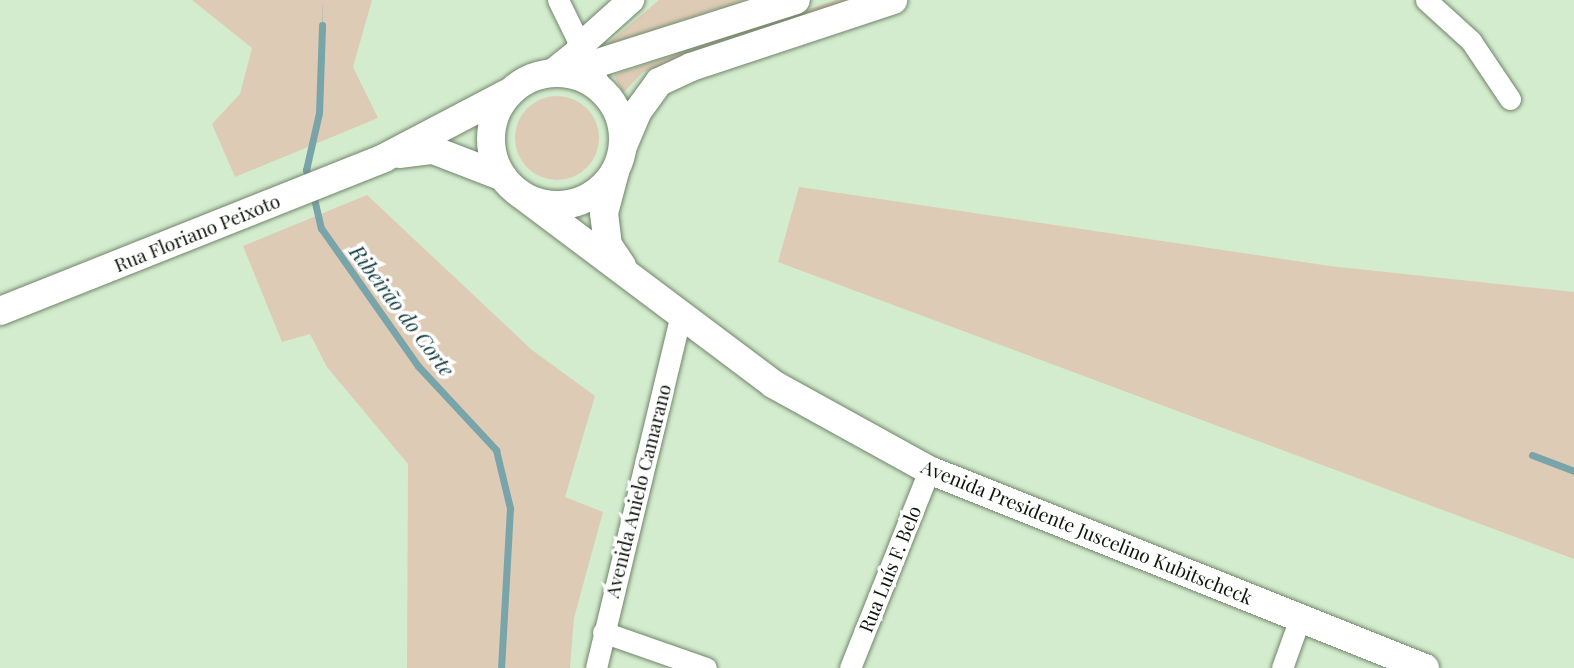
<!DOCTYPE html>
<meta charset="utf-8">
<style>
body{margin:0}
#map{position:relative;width:1574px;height:668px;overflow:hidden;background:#d4ecce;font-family:"Playfair Display",serif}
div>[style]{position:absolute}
.green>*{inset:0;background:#ddcbb5}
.round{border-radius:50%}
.water>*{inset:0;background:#78a4aa}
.stream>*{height:7px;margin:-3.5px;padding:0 3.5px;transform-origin:3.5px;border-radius:3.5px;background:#78a4aa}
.roads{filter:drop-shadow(0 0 2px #70856a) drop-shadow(0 0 2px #70856a)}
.minor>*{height:21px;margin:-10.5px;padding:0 10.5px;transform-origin:10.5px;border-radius:10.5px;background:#fff}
.tertiary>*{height:26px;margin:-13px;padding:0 13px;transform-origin:13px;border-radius:13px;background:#fff}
.secondary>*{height:28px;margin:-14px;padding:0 14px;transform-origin:14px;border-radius:14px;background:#fff}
.secondary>.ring{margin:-14px;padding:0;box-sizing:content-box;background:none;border:28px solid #fff;border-radius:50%}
span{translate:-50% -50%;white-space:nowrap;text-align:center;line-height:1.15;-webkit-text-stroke:7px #fff;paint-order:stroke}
.street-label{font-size:19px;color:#0e160c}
.water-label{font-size:21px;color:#0c383d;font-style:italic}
</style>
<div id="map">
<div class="green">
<div style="clip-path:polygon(192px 0,372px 0,353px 67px,378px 118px,235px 177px,212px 124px,240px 94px,252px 48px)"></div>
<div style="clip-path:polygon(659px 0,745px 0,606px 45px)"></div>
<div style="clip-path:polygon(836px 0,855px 0,643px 72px,623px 93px,614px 75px)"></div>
<div class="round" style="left:515px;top:96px;width:84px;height:84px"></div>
<div style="clip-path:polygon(799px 187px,1330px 266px,1574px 292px,1574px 559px,778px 262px)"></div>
<div style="clip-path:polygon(367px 195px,532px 350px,595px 396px,565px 497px,603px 512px,574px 618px,570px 668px,407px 668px,408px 464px,327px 367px,310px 334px,282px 342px,243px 246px)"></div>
</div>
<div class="water">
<div style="clip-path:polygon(323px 0,321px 114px,307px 170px,322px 228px,418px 366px,496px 449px,511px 508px,501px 668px,510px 508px,496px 450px,418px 366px,321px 228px,306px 170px,319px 113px)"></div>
</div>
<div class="stream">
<div style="left:310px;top:182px;width:13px;rotate:-108deg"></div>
<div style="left:306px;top:170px;width:58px;rotate:-77.2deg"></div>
<div style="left:319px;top:113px;width:88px;rotate:-88deg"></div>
<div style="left:313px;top:194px;width:35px;rotate:77deg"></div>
<div style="left:321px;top:228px;width:169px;rotate:54.9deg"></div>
<div style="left:418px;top:366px;width:115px;rotate:47.1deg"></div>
<div style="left:496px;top:450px;width:60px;rotate:76.4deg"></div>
<div style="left:510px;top:508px;width:160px;rotate:93.2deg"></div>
<div style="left:1532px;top:455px;width:45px;rotate:20.9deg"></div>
</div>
<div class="roads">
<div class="minor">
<div style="left:558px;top:0;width:102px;rotate:63.9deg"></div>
<div style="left:1426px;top:0;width:61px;rotate:42.3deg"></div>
<div style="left:1471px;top:41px;width:70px;rotate:56.1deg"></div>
<div style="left:545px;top:74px;width:45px;rotate:-38.7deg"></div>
<div style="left:603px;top:632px;width:109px;rotate:19.3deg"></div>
<div style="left:596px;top:668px;width:364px;rotate:-76.5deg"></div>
<div style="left:850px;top:668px;width:213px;rotate:-68.2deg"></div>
<div style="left:1282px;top:668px;width:53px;rotate:-70.2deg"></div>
</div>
<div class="tertiary">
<div style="left:580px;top:46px;width:69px;rotate:-42deg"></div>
</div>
<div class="secondary">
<div style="left:566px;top:73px;width:241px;rotate:-17.6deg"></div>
<div class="ring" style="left:491px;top:73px;width:104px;height:104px"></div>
<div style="left:623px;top:146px;width:38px;rotate:-67deg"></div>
<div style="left:638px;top:111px;width:36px;rotate:-54deg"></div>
<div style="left:659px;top:82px;width:35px;rotate:-25deg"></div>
<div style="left:691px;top:67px;width:213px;rotate:-18.3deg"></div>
<div style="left:399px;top:154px;width:34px;rotate:-7deg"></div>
<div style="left:433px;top:150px;width:75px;rotate:21.1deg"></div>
<div style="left:615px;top:172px;width:42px;rotate:105deg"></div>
<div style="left:604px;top:213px;width:32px;rotate:83deg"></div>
<div style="left:608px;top:245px;width:25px;rotate:56deg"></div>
<div style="left:519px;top:193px;width:318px;rotate:36.9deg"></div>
<div style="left:773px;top:384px;width:178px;rotate:28.9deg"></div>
<div style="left:929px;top:470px;width:534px;rotate:21.76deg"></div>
<div style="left:0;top:311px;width:413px;rotate:-21.7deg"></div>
<div style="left:384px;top:158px;width:140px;rotate:-27.7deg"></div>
</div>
</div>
<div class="street-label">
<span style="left:197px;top:233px;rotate:-22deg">Rua Floriano Peixoto</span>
<span style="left:638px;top:491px;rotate:-76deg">Avenida Anielo Camarano</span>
<span style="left:1087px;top:532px;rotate:22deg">Avenida Presidente Juscelino Kubitscheck</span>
<span style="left:890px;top:569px;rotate:-68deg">Rua Luís F. Belo</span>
</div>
<div class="water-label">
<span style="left:403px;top:310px;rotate:53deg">Ribeirão do Corte</span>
</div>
</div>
